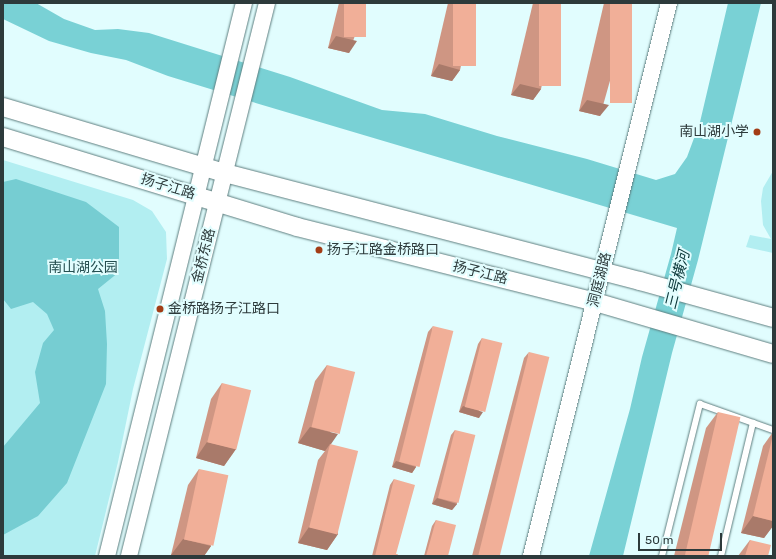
<!DOCTYPE html>
<meta charset="utf-8">
<style>
body{margin:0}
#map{position:relative;width:776px;height:559px;overflow:hidden;background:#e1fdfe;font-family:Rubik,"Noto Sans SC",sans-serif}
div>[style]{position:absolute}
.green>*{inset:0;background:#b2eef1}
.forest>*{inset:0;background:#76cdd2}
.water>*{inset:0;background:#79d1d5}
.roads{filter:drop-shadow(0 0 1px #5e7e7f) drop-shadow(0 0 1px #5e7e7f)}
.service>*{height:6px;margin:-3px;padding:0 3px;transform-origin:3px;border-radius:3px;background:#fff}
.tertiary>*{height:16px;margin:-8px;padding:0 8px;transform-origin:8px;border-radius:8px;background:#fff}
.secondary>*{height:18px;margin:-9px;padding:0 9px;transform-origin:9px;border-radius:9px;background:#fff}
.wall>*{inset:0;background:#cf9683}
.shaded-wall>*{inset:0;background:#a97a6a}
.building>*{inset:0;background:#f1af98;transform-origin:0 0}
.dots>*{width:11px;height:11px;translate:-50% -50%;box-sizing:border-box;border:2px solid #e1fdfe;border-radius:50%}
span{translate:-50% -50%;white-space:nowrap;text-align:center;line-height:1.15;-webkit-text-stroke:4px #e1fdfe;paint-order:stroke}
.poi-label{font-size:14px;color:#2d3a3b}
.right{translate:-100% -50%;text-align:right}
.left{translate:0 -50%;text-align:left}
.street-label{font-size:14px;color:#2d3a3b}
.park-label{font-size:14px;color:#254e50}
.water-label{font-size:15px;color:#0b3739;font-style:italic}
.frame{position:absolute;inset:0;border:4px solid #2d3a3b;pointer-events:none}
.scale{position:absolute;left:638px;top:533px;width:84px;height:18px;box-sizing:border-box;border:2px solid #2d3a3b;border-top:0;padding-left:5px;font-size:12px;line-height:14px;white-space:nowrap;color:#2d3a3b;-webkit-text-stroke:3px #e1fdfe;paint-order:stroke}
</style>
<div id="map">
<div class="green">
<div style="clip-path:polygon(3px 160px,133px 200px,152px 211px,166px 232px,167px 259px,133px 389px,118px 462px,95px 556px,3px 556px)"></div>
<div style="clip-path:polygon(773px 171px,773px 253px,746px 247px,750px 235px,771px 239px,763px 225px,761px 201px,763px 188px)"></div>
</div>
<div class="forest">
<div style="clip-path:polygon(16px 179px,86px 202px,119px 227px,119px 272px,98px 289px,105px 311px,107px 344px,106px 384px,67px 483px,38px 516px,3px 535px,3px 447px,40px 403px,35px 372px,43px 343px,54px 330px,47px 314px,33px 302px,11px 309px,3px 299px,3px 182px)"></div>
</div>
<div class="water">
<div style="clip-path:polygon(3px 3px,36px 3px,64px 19px,95px 30px,118px 29px,149px 33px,290px 77px,382px 110px,425px 114px,497px 136px,587px 159px,656px 180px,675px 174px,687px 157px,700px 122px,728px 3px,761px 3px,698px 260px,672px 353px,623px 556px,589px 556px,630px 409px,642px 357px,671px 254px,677px 228px,259px 104px,168px 76px,126px 60px,91px 53px,49px 41px,3px 19px)"></div>
</div>
<div class="roads">
<div class="service">
<div style="left:662px;top:556px;width:157px;rotate:-76deg"></div>
<div style="left:700px;top:404px;width:77px;rotate:19.6deg"></div>
<div style="left:721px;top:556px;width:137px;rotate:-76.5deg"></div>
</div>
<div class="tertiary">
<div style="left:107px;top:556px;width:570px;rotate:-76.09deg"></div>
<div style="left:129px;top:556px;width:570px;rotate:-75.99deg"></div>
<div style="left:531px;top:556px;width:570px;rotate:-75.99deg"></div>
</div>
<div class="secondary">
<div style="left:3px;top:107px;width:232px;rotate:16.6deg"></div>
<div style="left:225px;top:173px;width:429px;rotate:14.6deg"></div>
<div style="left:640px;top:281px;width:138px;rotate:15.5deg"></div>
<div style="left:3px;top:137px;width:307px;rotate:17deg"></div>
<div style="left:297px;top:227px;width:307px;rotate:14.1deg"></div>
<div style="left:595px;top:302px;width:185px;rotate:16.3deg"></div>
</div>
</div>
<div class="wall">
<div style="clip-path:polygon(339px 3px,366px 3px,349px 53px,328px 48px)"></div>
<div style="clip-path:polygon(448px 3px,476px 3px,460px 70px,452px 81px,431px 76px)"></div>
<div style="clip-path:polygon(533px 3px,561px 3px,541px 89px,533px 100px,511px 95px)"></div>
<div style="clip-path:polygon(604px 3px,632px 3px,600px 116px,579px 111px)"></div>
<div style="clip-path:polygon(433px 326px,416px 467px,412px 473px,392px 467px,428px 332px)"></div>
<div style="clip-path:polygon(482px 338px,479px 418px,459px 412px,478px 344px)"></div>
<div style="clip-path:polygon(529px 352px,496px 556px,472px 556px,524px 358px)"></div>
<div style="clip-path:polygon(327px 365px,331px 444px,338px 534px,327px 550px,298px 543px,318px 460px,325px 451px,298px 443px,315px 381px)"></div>
<div style="clip-path:polygon(222px 383px,236px 449px,224px 466px,196px 458px,211px 399px)"></div>
<div style="clip-path:polygon(718px 412px,704px 556px,674px 556px,706px 428px)"></div>
<div style="clip-path:polygon(455px 430px,457px 504px,452px 510px,432px 504px,451px 435px)"></div>
<div style="clip-path:polygon(773px 432px,773px 526px,764px 538px,741px 533px,763px 446px)"></div>
<div style="clip-path:polygon(199px 469px,211px 546px,204px 556px,174px 556px,171px 555px,188px 485px)"></div>
<div style="clip-path:polygon(394px 479px,396px 554px,397px 556px,372px 556px,390px 485px)"></div>
<div style="clip-path:polygon(436px 520px,448px 556px,424px 556px,432px 526px)"></div>
<div style="clip-path:polygon(750px 540px,768px 556px,738px 556px)"></div>
</div>
<div class="shaded-wall">
<div style="clip-path:polygon(336px 36px,357px 41px,349px 53px,328px 48px)"></div>
<div style="clip-path:polygon(439px 64px,460px 70px,452px 81px,431px 76px)"></div>
<div style="clip-path:polygon(520px 84px,541px 89px,533px 100px,511px 95px)"></div>
<div style="clip-path:polygon(587px 100px,609px 105px,600px 116px,579px 111px)"></div>
<div style="clip-path:polygon(463px 406px,483px 412px,479px 418px,459px 412px)"></div>
<div style="clip-path:polygon(310px 427px,338px 434px,329px 447px,330px 444px,325px 451px,298px 443px)"></div>
<div style="clip-path:polygon(207px 442px,236px 449px,224px 466px,196px 458px)"></div>
<div style="clip-path:polygon(396px 461px,416px 467px,412px 473px,392px 467px)"></div>
<div style="clip-path:polygon(437px 498px,457px 504px,452px 510px,432px 504px)"></div>
<div style="clip-path:polygon(753px 516px,773px 521px,773px 526px,764px 538px,741px 533px)"></div>
<div style="clip-path:polygon(309px 527px,338px 534px,327px 550px,298px 543px)"></div>
<div style="clip-path:polygon(183px 539px,211px 546px,204px 556px,174px 556px,171px 555px)"></div>
</div>
<div class="building">
<div style="left:344px;top:3px;width:22px;height:34px"></div>
<div style="left:453px;top:3px;width:23px;height:63px"></div>
<div style="left:539px;top:3px;width:22px;height:83px"></div>
<div style="left:610px;top:3px;width:22px;height:100px"></div>
<div style="left:433px;top:326px;width:21px;height:140px;rotate:14deg"></div>
<div style="left:482px;top:338px;width:21px;height:71px;rotate:14deg"></div>
<div style="left:529px;top:352px;width:21px;height:211px;rotate:14deg"></div>
<div style="left:327px;top:365px;width:29px;height:64px;rotate:14deg"></div>
<div style="left:222px;top:383px;width:30px;height:61px;rotate:14deg"></div>
<div style="left:718px;top:412px;width:23px;height:149px;rotate:13deg"></div>
<div style="left:455px;top:430px;width:21px;height:70px;rotate:14deg"></div>
<div style="clip-path:polygon(773px 435px,773px 521px,753px 516px)"></div>
<div style="left:330px;top:444px;width:29px;height:86px;rotate:14deg"></div>
<div style="left:199px;top:469px;width:30px;height:72px;rotate:12deg"></div>
<div style="clip-path:polygon(394px 479px,415px 485px,396px 554px,398px 554px,397px 556px,375px 556px)"></div>
<div style="clip-path:polygon(436px 520px,456px 525px,448px 556px,426px 556px)"></div>
<div style="clip-path:polygon(750px 540px,771px 545px,768px 556px,745px 556px)"></div>
</div>
<div class="dots">
<div style="left:757px;top:132px;background:#a33d16"></div>
<div style="left:319px;top:250px;background:#a33d16"></div>
<div style="left:160px;top:309px;background:#a33d16"></div>
</div>
<div class="poi-label">
<span class="right" style="left:749px;top:132px">南山湖小学</span>
<span class="left" style="left:327px;top:250px">扬子江路金桥路口</span>
<span class="left" style="left:168px;top:309px">金桥路扬子江路口</span>
</div>
<div class="street-label">
<span style="left:168px;top:187px;rotate:17deg">扬子江路</span>
<span style="left:204px;top:256px;rotate:-76deg">金桥东路</span>
<span style="left:480px;top:273px;rotate:14deg">扬子江路</span>
<span style="left:600px;top:280px;rotate:-76deg">洞庭湖路</span>
</div>
<div class="park-label">
<span style="left:83px;top:268px">南山湖公园</span>
</div>
<div class="water-label">
<span style="left:678px;top:280px;rotate:-76deg">三号横河</span>
</div>
<div class="frame"></div>
<div class="scale">50 m</div>
</div>
